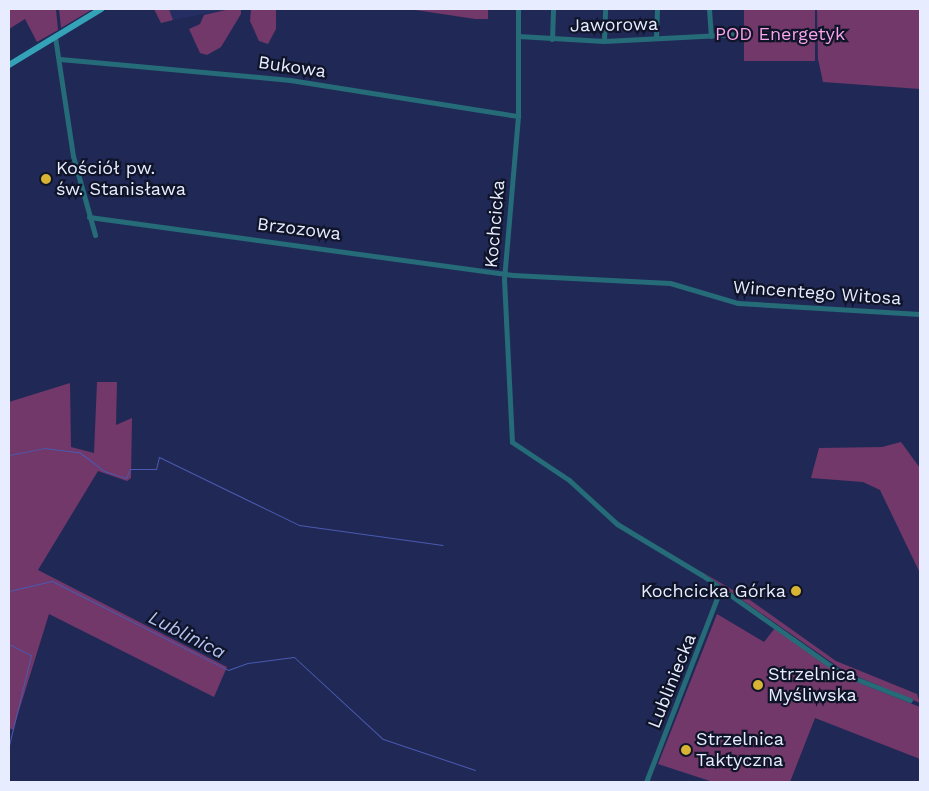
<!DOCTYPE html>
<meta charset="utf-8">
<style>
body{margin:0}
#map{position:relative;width:929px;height:791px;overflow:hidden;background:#202956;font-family:"Work Sans",sans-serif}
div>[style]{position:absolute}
.built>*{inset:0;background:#252e63}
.green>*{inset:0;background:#713869;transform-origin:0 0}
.stream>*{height:1px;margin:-0.5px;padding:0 0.5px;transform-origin:0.5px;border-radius:0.5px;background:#4a5ab0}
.minor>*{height:5px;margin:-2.5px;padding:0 2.5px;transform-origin:2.5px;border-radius:2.5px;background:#256b78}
.major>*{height:6px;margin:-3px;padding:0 3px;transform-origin:3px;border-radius:3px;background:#34a3b7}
.dots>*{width:14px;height:14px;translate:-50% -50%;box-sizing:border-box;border:2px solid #0f1428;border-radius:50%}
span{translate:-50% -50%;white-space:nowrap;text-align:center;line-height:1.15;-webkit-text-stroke:4.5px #0f1428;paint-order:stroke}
.street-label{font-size:18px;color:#e7edff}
.park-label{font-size:18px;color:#f9a4eb}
.poi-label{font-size:18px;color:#e7edff}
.left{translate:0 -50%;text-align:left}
.right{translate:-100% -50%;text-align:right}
.water-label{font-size:19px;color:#b5c3f1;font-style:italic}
.frame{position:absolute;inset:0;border:10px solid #e7edff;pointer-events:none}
</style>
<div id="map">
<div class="built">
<div style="clip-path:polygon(169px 9px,230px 9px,173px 20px)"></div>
</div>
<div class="green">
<div style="clip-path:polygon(9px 9px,56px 9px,58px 30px,37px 42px,25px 19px,9px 29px)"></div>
<div style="clip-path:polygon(59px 9px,93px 9px,61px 28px)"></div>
<div style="clip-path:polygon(154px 9px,169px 9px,173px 20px,161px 23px)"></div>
<div style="clip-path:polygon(230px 9px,241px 9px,241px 14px,221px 47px,207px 55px,200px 53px,189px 29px,200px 24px,204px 15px)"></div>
<div style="clip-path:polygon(251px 9px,276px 9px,276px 29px,268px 44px,259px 41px,250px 21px)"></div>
<div style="clip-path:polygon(409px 9px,488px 9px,488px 19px,475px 19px)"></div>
<div style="left:744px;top:9px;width:71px;height:52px"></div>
<div style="clip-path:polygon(817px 9px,920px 9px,920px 89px,823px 82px,818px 59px)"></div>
<div style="clip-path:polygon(97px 382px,117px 382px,116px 425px,132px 418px,131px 478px,127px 481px,98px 471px,38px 570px,227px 667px,214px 697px,49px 614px,13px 730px,9px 728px,9px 402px,70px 383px,71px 447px,94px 453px)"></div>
<div style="clip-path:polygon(901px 442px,920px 468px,920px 573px,880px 490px,863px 482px,811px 478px,819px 448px,882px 447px)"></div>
<div style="clip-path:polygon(702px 572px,750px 600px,836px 661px,917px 694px,920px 703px,844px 671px)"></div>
<div style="clip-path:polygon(717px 614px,764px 642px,775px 628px,842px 676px,920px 707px,920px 759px,815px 718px,790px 782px,713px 782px,658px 764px)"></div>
</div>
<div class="stream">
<div style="left:9px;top:455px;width:36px;rotate:-11deg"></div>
<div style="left:44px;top:448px;width:35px;rotate:7deg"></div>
<div style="left:79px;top:452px;width:31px;rotate:37deg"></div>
<div style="left:104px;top:471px;width:23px;rotate:18deg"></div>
<div style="left:126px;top:478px;width:10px;rotate:-66deg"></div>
<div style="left:130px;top:469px;width:26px"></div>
<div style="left:156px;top:469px;width:12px;rotate:-76deg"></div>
<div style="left:159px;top:457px;width:156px;rotate:25.9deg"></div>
<div style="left:299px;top:525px;width:145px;rotate:7.9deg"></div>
<div style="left:9px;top:591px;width:44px;rotate:-13.1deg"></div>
<div style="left:52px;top:581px;width:197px;rotate:26.8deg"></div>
<div style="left:228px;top:670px;width:20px;rotate:-20deg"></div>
<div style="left:247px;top:663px;width:47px;rotate:-7.3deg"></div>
<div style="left:294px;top:657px;width:121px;rotate:42.7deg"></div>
<div style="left:383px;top:739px;width:97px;rotate:18.6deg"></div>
<div style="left:9px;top:644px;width:25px;rotate:27deg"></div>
<div style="left:31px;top:655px;width:93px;rotate:103.7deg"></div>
</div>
<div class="minor">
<div style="left:518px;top:9px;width:107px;rotate:90deg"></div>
<div style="left:518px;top:116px;width:164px;rotate:94.9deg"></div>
<div style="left:504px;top:279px;width:163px;rotate:87.2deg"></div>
<div style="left:512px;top:442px;width:69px;rotate:33.7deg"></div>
<div style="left:569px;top:480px;width:65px;rotate:42.5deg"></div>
<div style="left:617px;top:524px;width:99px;rotate:31deg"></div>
<div style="left:702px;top:575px;width:170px;rotate:35.2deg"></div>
<div style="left:841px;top:673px;width:74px;rotate:21.4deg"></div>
<div style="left:709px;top:9px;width:27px;rotate:86deg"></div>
<div style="left:518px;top:36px;width:86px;rotate:3.3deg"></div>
<div style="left:604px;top:41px;width:137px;rotate:-2.9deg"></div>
<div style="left:55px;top:37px;width:120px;rotate:81.4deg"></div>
<div style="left:73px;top:156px;width:82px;rotate:74.4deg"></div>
<div style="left:656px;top:38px;width:29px;rotate:-88deg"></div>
<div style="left:552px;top:39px;width:30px;rotate:-88deg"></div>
<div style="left:604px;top:41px;width:32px;rotate:-88deg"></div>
<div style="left:60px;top:59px;width:231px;rotate:5.2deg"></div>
<div style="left:290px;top:80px;width:231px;rotate:9deg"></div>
<div style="left:89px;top:217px;width:428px;rotate:7.8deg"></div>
<div style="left:513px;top:275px;width:157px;rotate:2.9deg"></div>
<div style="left:670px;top:283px;width:71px;rotate:16.4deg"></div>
<div style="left:738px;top:303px;width:182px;rotate:3.5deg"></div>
<div style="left:646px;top:782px;width:206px;rotate:-68.9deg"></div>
</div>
<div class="major">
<div style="left:9px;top:65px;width:108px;rotate:-31.3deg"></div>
</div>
<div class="dots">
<div style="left:46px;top:179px;background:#d8b434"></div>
<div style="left:796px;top:591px;background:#d8b434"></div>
<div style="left:758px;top:685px;background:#d8b434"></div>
<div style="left:686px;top:750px;background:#d8b434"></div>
</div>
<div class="street-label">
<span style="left:614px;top:25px;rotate:-1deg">Jaworowa</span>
<span style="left:292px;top:67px;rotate:8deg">Bukowa</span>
<span style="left:495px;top:224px;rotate:-85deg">Kochcicka</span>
<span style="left:299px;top:229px;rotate:7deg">Brzozowa</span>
<span style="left:817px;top:293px;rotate:4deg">Wincentego Witosa</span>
<span style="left:672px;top:681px;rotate:-68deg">Lubliniecka</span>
</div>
<div class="park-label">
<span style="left:780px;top:34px">POD Energetyk</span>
</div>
<div class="poi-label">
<span class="left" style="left:56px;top:179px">Kościół pw.<br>św. Stanisława</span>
<span class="right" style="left:786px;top:591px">Kochcicka Górka</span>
<span class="left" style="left:768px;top:685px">Strzelnica<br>Myśliwska</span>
<span class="left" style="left:696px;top:750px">Strzelnica<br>Taktyczna</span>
</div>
<div class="water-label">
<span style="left:187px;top:635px;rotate:27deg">Lublinica</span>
</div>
<div class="frame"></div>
</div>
